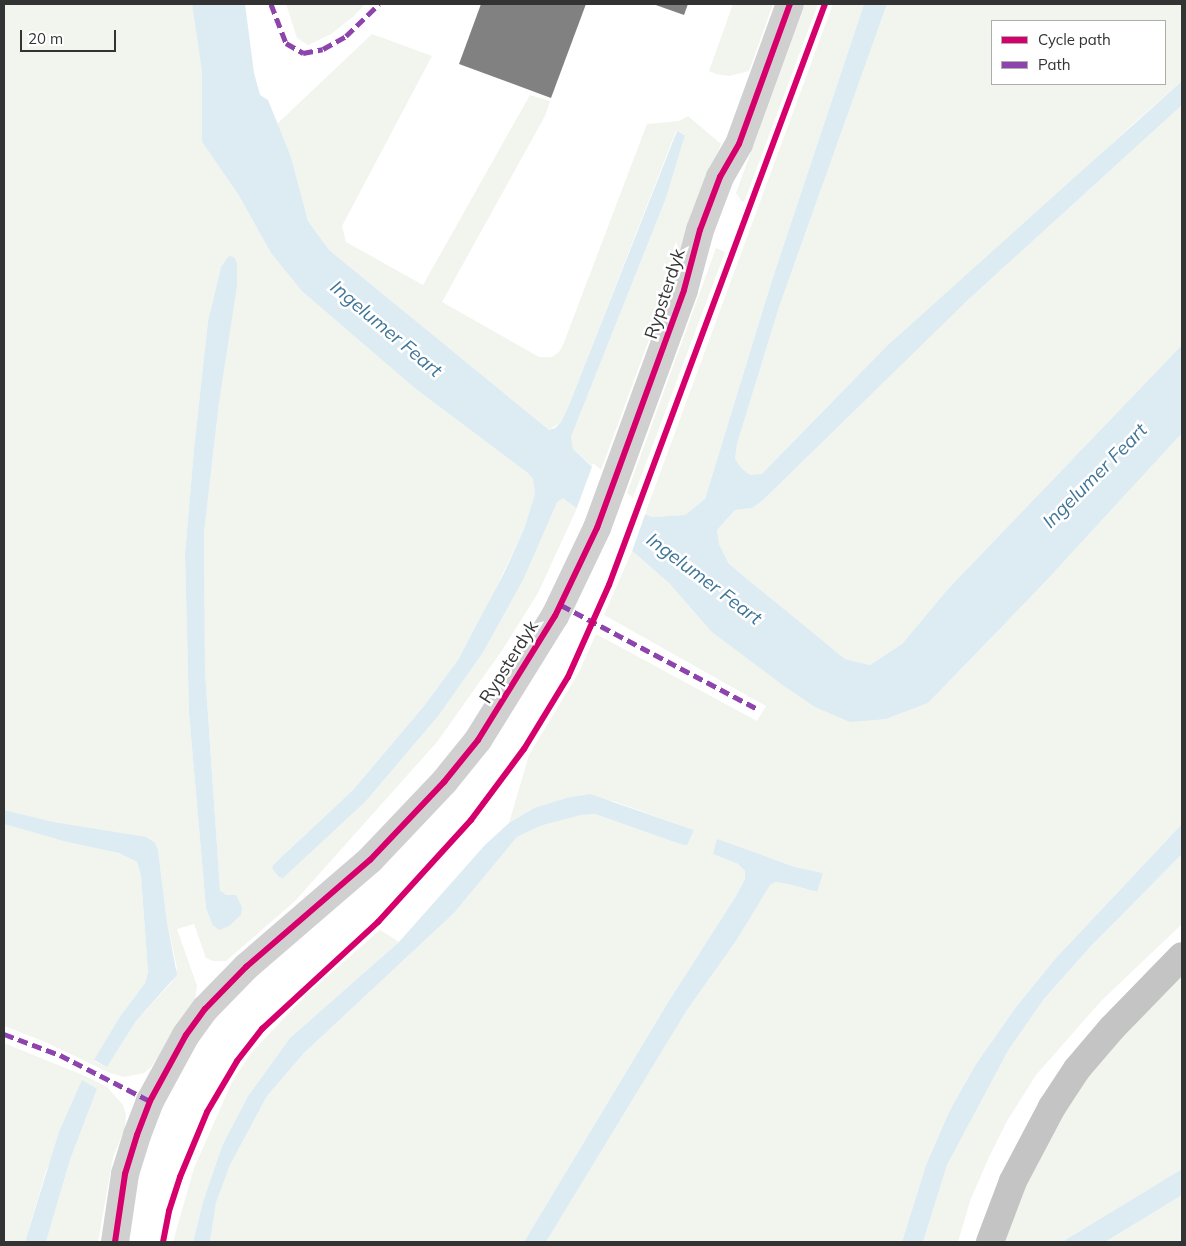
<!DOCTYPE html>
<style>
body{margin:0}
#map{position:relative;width:1186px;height:1246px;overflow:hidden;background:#fff;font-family:Mulish,sans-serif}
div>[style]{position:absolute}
.green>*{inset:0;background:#f1f5ed}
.water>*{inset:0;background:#ddebf3}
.pier>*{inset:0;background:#fff}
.building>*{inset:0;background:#818181}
.secondary>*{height:28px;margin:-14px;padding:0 14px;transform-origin:14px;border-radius:14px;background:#d0d0d0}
.highway>*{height:28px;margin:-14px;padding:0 14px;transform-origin:14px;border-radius:14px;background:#c4c4c4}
.quiet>*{height:5px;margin-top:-2.5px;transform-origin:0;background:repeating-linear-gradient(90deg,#8e44ad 0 10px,transparent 0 15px)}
.cycleway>*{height:6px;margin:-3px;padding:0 3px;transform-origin:3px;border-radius:3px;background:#d6006c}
span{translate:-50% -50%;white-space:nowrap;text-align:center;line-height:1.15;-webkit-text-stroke:5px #fff;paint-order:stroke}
.street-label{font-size:18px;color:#333}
.water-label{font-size:19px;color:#3f7597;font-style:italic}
.frame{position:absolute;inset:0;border:5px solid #333;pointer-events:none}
.legend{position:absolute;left:991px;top:20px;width:175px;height:65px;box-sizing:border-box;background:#fff;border:1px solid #adadad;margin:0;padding:6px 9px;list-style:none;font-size:15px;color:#333}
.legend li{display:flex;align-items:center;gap:10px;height:25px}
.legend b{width:25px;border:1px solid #adadad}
.scale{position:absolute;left:20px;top:30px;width:96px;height:22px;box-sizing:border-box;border:2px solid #333;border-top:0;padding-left:6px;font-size:15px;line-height:18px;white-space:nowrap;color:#333;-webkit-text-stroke:4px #fff;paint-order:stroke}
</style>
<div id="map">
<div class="green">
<div style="clip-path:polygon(evenodd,4px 4px,192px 4px,202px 73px,202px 142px,238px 194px,271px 253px,416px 389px,529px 473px,533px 479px,535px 494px,524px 529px,484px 613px,458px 660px,424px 706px,353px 790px,274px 864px,283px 877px,366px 801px,439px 715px,482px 654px,523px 579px,557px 501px,563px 497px,577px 508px,538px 593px,503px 649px,437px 742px,295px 901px,226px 961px,213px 961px,206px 958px,194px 924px,177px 929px,197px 986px,195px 1000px,152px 1066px,144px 1073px,124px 1077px,110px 1073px,43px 1041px,4px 1026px,4px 824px,67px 842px,119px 853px,137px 862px,141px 876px,148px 972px,145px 983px,119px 1018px,94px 1061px,107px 1067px,136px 1021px,172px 982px,177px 968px,167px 922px,158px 850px,4px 810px,4px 4px,221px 267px,237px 287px,219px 403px,204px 533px,205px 671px,220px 890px,226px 895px,212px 924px,206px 908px,189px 713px,185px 554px,194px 449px,208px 321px,221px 267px)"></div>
<div style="clip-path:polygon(286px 4px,365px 4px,354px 16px,331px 34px,308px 45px,297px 38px)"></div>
<div style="clip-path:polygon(733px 4px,773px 4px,749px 71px,729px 76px,716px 74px,709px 71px)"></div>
<div style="clip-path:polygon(805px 4px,818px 4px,745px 200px,742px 202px,736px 193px)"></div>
<div style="clip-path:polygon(833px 4px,864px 4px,772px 280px,705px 499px,685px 515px,652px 517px,645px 514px)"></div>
<div style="clip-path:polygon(evenodd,887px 4px,1182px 4px,1182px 81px,1135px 122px,762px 475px,750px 475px,742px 470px,735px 459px,737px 444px,779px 307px,887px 4px,992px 21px,1165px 21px,1165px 84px,992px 84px,992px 21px)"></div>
<div style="clip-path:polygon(372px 34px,432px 56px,342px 226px,346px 242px,423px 285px,530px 95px,550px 101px,545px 116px,442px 302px,539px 357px,552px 357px,559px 352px,563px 345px,647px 124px,679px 121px,688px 116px,721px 144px,601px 470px,593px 463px,592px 466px,573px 449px,571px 437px,666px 198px,685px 134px,676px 131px,569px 405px,561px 422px,549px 430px,329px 250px,308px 221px,291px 157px,277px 124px)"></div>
<div style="clip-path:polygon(1182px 105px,1182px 345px,948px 589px,902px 644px,870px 665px,845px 659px,729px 564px,719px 544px,717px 530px,735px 510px,752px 508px,762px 501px,970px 298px)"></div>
<div style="clip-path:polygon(716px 248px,725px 252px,633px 498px,627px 493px)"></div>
<div style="clip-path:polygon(1182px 433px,1182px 824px,1055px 959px,1016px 1007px,976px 1064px,950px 1110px,926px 1165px,902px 1242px,546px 1242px,687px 1010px,736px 941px,770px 885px,775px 882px,788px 884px,816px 892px,823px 873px,795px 867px,773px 859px,713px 854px,738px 864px,745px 871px,745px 879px,736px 896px,667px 1004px,524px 1242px,210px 1242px,216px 1203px,230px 1165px,267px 1096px,304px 1053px,454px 913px,517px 837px,540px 826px,581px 815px,595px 814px,680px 844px,694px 830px,613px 801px,566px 798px,534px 808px,509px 823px,529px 755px,579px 672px,596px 634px,757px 721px,766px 706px,604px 615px,632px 551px,670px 584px,886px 719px,928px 703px,1045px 582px)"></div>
<div style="clip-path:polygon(1182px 854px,1182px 924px,1101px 1001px,1036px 1075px,1007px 1121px,989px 1157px,970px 1201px,958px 1242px,923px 1242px,947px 1165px,1009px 1049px,1044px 999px,1091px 946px)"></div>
<div style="clip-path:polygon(380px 930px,399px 942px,290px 1038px,248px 1096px,222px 1146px,203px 1202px,193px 1242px,173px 1242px,194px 1168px,232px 1082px,251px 1053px,307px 994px)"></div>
<div style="clip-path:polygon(1182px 973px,1182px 1169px,1062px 1242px,1002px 1242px,1021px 1188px,1085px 1075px)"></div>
<div style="clip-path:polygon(4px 1043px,90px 1078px,107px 1087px,123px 1105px,126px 1115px,125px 1128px,113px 1157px,98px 1242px,46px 1242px,70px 1160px,97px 1089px,47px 1168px,25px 1242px,4px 1242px)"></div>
<div style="clip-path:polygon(1182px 1195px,1182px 1242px,1105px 1242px)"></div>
</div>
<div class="water">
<div style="clip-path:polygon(192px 4px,245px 4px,254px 73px,260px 95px,268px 100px,291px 157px,308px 221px,329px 250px,549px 430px,555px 428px,561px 422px,569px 405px,677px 131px,685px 135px,666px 198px,571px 437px,573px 449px,621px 494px,645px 514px,652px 517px,685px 515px,705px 499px,772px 280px,864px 4px,887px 4px,779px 307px,737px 444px,735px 459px,742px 469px,750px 475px,762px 474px,887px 346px,1182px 81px,1182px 105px,970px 298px,762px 501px,752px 508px,735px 510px,717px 530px,719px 544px,729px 564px,845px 659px,870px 665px,902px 644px,948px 589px,1182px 345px,1182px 433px,1045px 582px,928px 703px,886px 719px,850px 722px,815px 707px,784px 686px,712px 632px,670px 584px,622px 542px,563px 498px,557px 502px,523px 580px,482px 654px,439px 715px,366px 801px,283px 878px,279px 877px,272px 868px,274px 864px,353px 790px,424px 706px,458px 660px,504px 573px,524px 529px,535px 494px,533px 479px,528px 473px,416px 389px,302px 291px,271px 253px,238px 194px,202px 142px,202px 73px)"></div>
<div style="clip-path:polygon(229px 256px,234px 257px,237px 263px,237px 287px,219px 403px,204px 533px,205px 671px,220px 890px,226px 895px,236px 895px,242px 907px,241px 915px,229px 926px,219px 930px,212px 924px,206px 908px,189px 713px,185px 554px,194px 449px,208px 321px,221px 267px)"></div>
<div style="clip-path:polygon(590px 794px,694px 830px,687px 845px,680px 844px,595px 814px,581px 815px,540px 826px,517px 837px,454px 913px,304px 1053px,267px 1096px,230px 1165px,216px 1203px,210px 1242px,193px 1242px,203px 1202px,222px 1146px,248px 1096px,290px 1038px,399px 942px,485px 845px,509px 823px,534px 808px,566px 798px)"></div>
<div style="clip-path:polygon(4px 810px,53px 822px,146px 837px,155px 843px,158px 850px,167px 922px,177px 975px,136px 1021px,107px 1067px,94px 1060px,119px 1018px,145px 983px,148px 972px,141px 876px,137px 862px,119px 853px,67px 842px,4px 824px)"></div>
<div style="clip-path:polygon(1182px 824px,1182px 854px,1091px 946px,1044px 999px,1009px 1049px,947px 1165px,923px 1242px,902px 1242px,926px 1165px,950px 1110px,976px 1064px,1016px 1007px,1055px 959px)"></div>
<div style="clip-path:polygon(717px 839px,795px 867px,823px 873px,817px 892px,788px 884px,775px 882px,770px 885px,736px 941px,687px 1010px,546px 1242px,524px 1242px,667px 1004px,736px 896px,745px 879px,745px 871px,738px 864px,713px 854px)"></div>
<div style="clip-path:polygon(82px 1080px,97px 1089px,70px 1160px,46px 1242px,25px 1242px,59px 1132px)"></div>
<div style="clip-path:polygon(1182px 1169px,1182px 1195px,1105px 1242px,1062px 1242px)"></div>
</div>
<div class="pier">
<div style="clip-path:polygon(593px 464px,646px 512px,631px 554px,576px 510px)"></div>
</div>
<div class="building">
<div style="clip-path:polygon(481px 4px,586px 4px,551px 98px,459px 64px)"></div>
<div style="clip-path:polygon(653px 4px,688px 4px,684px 15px)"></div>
</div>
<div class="secondary">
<div style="left:115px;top:1242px;width:69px;rotate:-81.6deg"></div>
<div style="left:125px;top:1174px;width:41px;rotate:-72.9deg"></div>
<div style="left:137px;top:1135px;width:36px;rotate:-69deg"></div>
<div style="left:150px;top:1101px;width:75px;rotate:-61.4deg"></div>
<div style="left:186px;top:1035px;width:32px;rotate:-54deg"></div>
<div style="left:205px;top:1009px;width:59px;rotate:-45.7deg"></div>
<div style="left:246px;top:967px;width:164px;rotate:-40.8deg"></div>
<div style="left:370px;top:860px;width:108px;rotate:-46.5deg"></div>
<div style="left:444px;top:782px;width:54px;rotate:-51deg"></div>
<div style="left:478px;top:740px;width:146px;rotate:-58.2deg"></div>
<div style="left:555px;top:616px;width:98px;rotate:-64.5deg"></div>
<div style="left:597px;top:528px;width:253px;rotate:-69.9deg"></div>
<div style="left:684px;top:290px;width:62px;rotate:-75.1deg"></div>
<div style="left:700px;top:230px;width:57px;rotate:-69.3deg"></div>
<div style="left:720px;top:177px;width:38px;rotate:-60deg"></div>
<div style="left:739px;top:144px;width:149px;rotate:-70deg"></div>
</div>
<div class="highway">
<div style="left:990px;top:1242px;width:65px;rotate:-69.3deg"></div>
<div style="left:1013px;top:1181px;width:84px;rotate:-62.2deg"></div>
<div style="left:1052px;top:1107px;width:45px;rotate:-56.7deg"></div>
<div style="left:1077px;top:1069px;width:54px;rotate:-49.5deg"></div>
<div style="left:1112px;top:1028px;width:100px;rotate:-45.8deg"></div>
</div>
<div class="quiet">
<div style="left:271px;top:4px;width:42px;rotate:69deg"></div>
<div style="left:286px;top:43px;width:20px;rotate:30deg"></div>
<div style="left:303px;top:53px;width:20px;rotate:-11deg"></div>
<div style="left:323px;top:49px;width:26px;rotate:-29deg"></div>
<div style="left:346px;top:36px;width:46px;rotate:-44.1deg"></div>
<div style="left:561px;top:605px;width:224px;rotate:27.9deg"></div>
<div style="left:4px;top:1034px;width:60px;rotate:20.6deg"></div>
<div style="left:60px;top:1055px;width:101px;rotate:27.1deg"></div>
</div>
<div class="cycleway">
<div style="left:115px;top:1242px;width:69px;rotate:-81.6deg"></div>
<div style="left:125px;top:1174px;width:41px;rotate:-72.9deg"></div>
<div style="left:137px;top:1135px;width:36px;rotate:-69deg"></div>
<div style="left:150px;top:1101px;width:75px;rotate:-61.4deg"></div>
<div style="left:186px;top:1035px;width:32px;rotate:-54deg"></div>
<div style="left:205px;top:1009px;width:59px;rotate:-45.7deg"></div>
<div style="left:246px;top:967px;width:164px;rotate:-40.8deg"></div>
<div style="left:370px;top:860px;width:108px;rotate:-46.5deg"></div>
<div style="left:444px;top:782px;width:54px;rotate:-51deg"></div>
<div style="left:478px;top:740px;width:146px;rotate:-58.2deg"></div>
<div style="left:555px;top:616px;width:98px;rotate:-64.5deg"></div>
<div style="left:597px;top:528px;width:253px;rotate:-69.9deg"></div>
<div style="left:684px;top:290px;width:62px;rotate:-75.1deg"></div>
<div style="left:700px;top:230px;width:57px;rotate:-69.3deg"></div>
<div style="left:720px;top:177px;width:38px;rotate:-60deg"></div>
<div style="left:739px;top:144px;width:149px;rotate:-70deg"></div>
<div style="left:163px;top:1242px;width:32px;rotate:-79deg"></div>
<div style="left:169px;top:1211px;width:36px;rotate:-72deg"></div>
<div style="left:180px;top:1177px;width:70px;rotate:-67.4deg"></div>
<div style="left:207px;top:1112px;width:59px;rotate:-59.5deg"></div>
<div style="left:237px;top:1061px;width:41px;rotate:-52deg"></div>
<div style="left:262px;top:1029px;width:158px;rotate:-42.7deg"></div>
<div style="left:378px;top:922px;width:138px;rotate:-47.6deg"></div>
<div style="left:471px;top:820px;width:89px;rotate:-53.3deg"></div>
<div style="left:524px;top:749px;width:84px;rotate:-58.6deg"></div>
<div style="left:568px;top:677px;width:101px;rotate:-66deg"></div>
<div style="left:609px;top:585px;width:620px;rotate:-69.61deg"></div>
</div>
<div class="street-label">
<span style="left:665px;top:294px;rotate:-72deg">Rypsterdyk</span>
<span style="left:509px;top:662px;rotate:-58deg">Rypsterdyk</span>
</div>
<div class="water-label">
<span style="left:386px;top:329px;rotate:40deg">Ingelumer Feart</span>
<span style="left:1095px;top:476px;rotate:-45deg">Ingelumer Feart</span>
<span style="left:704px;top:579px;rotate:37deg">Ingelumer Feart</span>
</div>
<div class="frame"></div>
<ul class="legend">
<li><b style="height:6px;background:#d6006c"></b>Cycle path</li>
<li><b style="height:6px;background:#8e44ad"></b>Path</li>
</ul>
<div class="scale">20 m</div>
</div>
